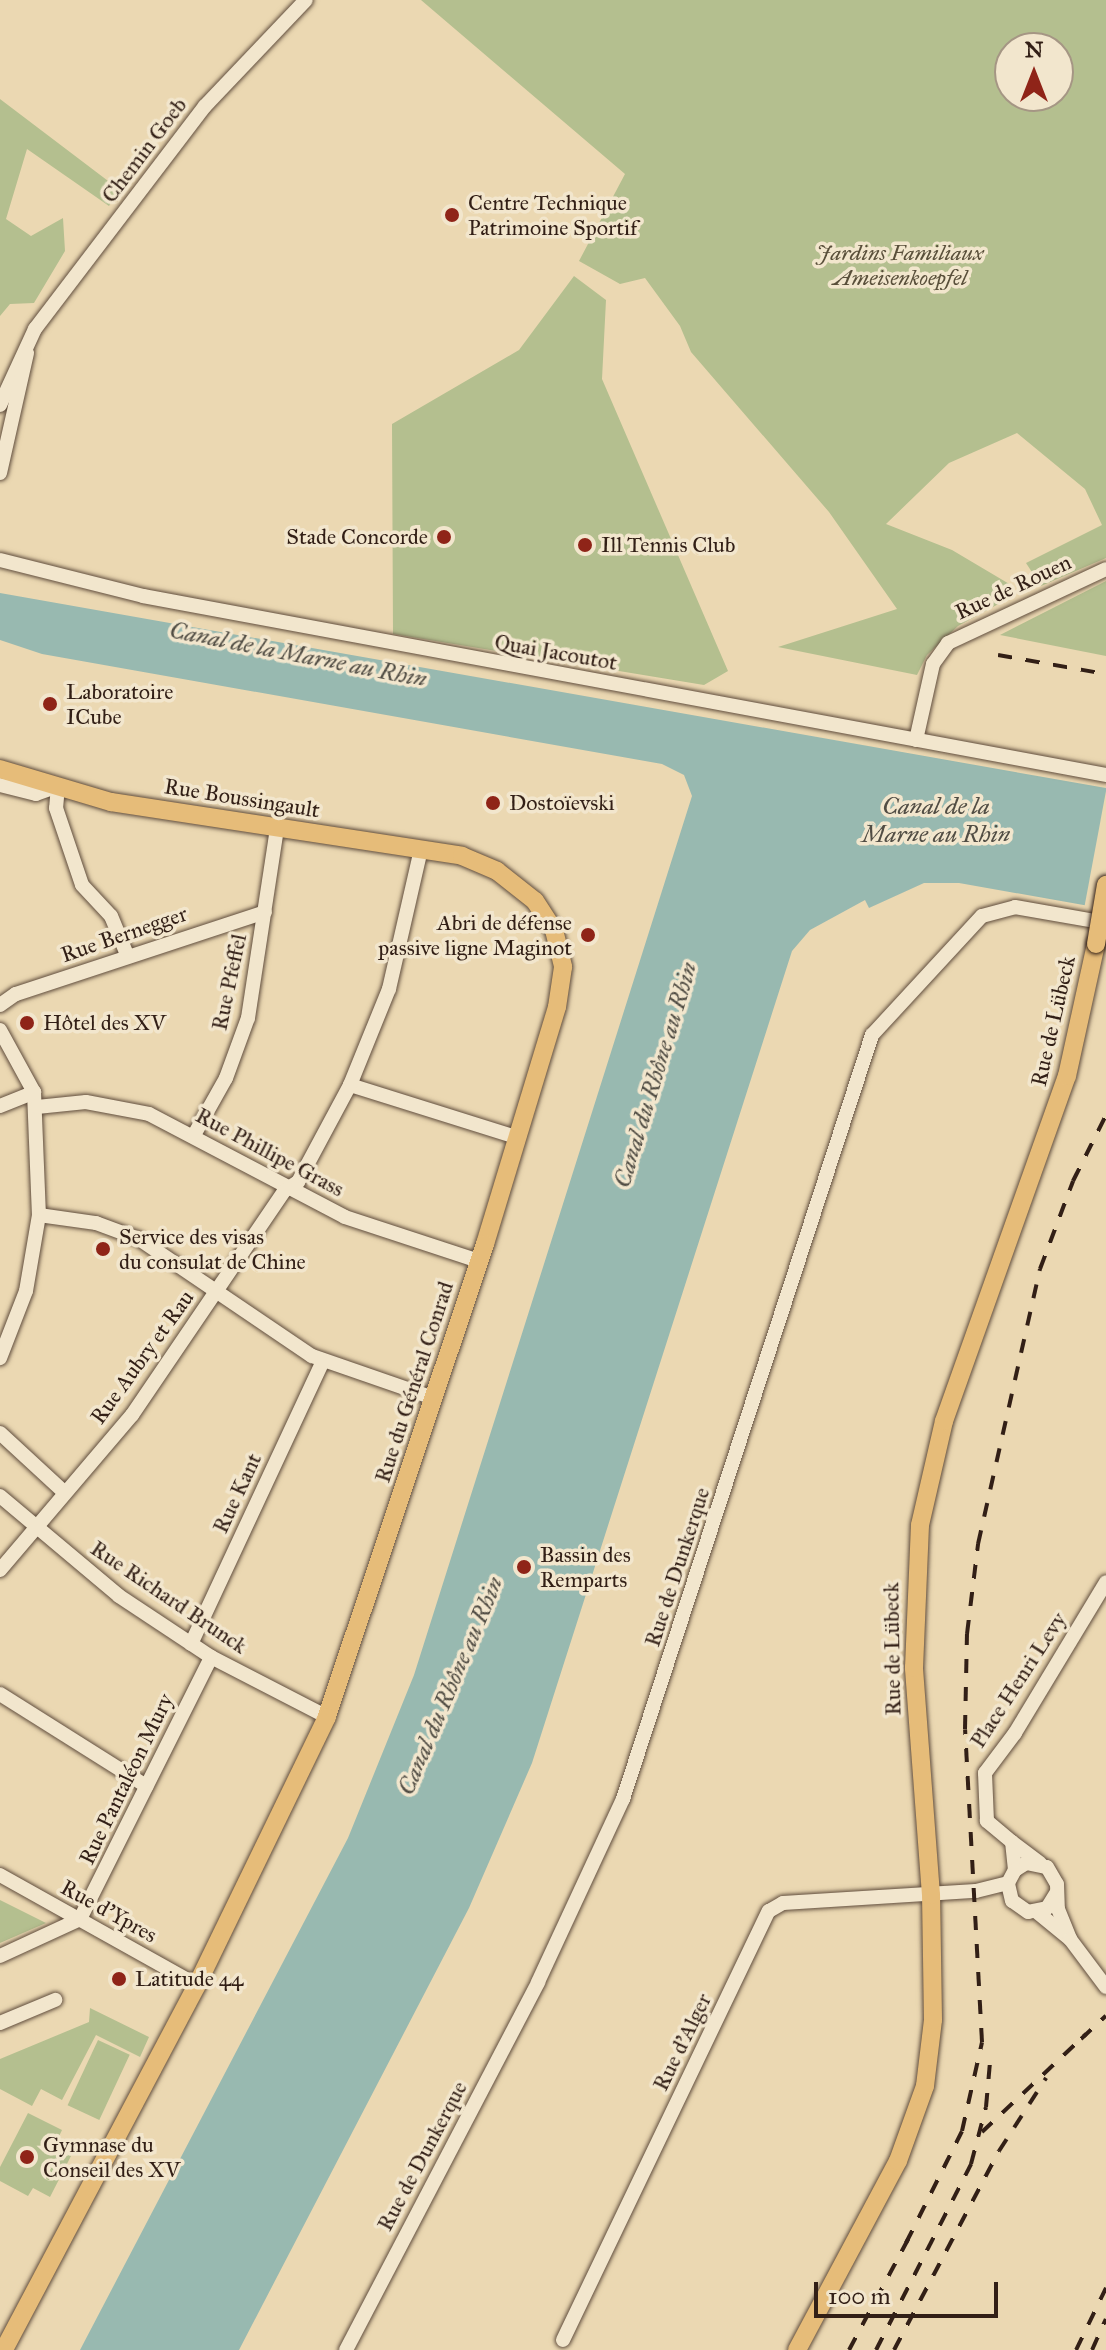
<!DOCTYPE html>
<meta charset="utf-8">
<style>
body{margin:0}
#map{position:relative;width:1106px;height:2350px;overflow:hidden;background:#ebd8b2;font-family:"IM FELL Great Primer",serif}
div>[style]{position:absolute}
.green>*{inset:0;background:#b4bf8f;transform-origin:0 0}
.water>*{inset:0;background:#98b9b0}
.pier>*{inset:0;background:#ebd8b2}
.roads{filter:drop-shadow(0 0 2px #604d3d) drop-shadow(0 0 2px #604d3d)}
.minor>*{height:14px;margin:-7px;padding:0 7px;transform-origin:7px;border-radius:7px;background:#f2e6cd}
.major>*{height:18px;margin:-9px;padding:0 9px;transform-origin:9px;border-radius:9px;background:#e6bc79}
.rail>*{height:4px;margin-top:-2px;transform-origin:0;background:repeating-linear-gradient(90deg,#321f16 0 14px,transparent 0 28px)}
.bridges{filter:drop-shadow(0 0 2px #321f16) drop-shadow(0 0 2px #321f16)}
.major-bridge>*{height:18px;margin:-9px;padding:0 9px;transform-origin:9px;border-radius:9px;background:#e6bc79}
.dots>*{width:22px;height:22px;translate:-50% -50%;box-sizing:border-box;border:4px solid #f2e6cd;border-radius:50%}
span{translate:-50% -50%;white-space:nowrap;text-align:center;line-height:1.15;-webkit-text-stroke:7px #f2e6cd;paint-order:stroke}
.street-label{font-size:22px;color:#321f16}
.poi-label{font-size:22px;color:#321f16}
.left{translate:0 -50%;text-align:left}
.right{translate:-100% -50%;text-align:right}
.park-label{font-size:22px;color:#594f3a;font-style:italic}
.water-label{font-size:24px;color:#514d44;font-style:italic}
.north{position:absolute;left:994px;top:32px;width:80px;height:80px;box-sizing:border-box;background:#f2e6cd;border:2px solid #a59684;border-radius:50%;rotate:0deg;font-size:22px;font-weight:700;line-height:32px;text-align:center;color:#321f16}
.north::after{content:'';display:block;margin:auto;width:28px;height:36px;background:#8f2418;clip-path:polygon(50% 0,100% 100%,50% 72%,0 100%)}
.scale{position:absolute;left:814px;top:2282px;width:184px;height:36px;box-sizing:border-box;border:4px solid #321f16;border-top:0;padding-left:10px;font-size:24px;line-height:28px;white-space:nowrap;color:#321f16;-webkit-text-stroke:6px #f2e6cd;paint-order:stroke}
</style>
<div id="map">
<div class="green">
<div style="clip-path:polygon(evenodd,421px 0,1106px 0,1106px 558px,1041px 586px,1026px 563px,1102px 525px,1085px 489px,1017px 433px,949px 463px,886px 524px,952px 550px,1011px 585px,1004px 601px,958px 626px,927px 655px,917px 675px,778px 647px,897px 609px,829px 512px,691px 352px,680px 326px,645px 278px,620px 284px,579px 261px,625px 174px,421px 0,1010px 48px,1058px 48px,1058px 96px,1010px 96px,1010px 48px)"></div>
<div style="clip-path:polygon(0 99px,120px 190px,109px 206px,27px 149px,6px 219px,31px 236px,63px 218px,65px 251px,34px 303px,10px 304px,0 316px)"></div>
<div style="clip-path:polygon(574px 276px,606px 300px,602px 379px,728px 671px,704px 685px,393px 634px,392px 424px,519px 350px)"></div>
<div style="clip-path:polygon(1106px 581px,1106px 656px,1000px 635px)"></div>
<div style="clip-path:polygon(0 1900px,46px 1923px,0 1943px)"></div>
<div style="clip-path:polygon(90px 2008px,149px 2037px,140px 2057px,96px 2035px,62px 2100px,41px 2089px,32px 2106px,0 2089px,0 2059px,89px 2022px)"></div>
<div style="left:98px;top:2040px;width:35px;height:72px;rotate:25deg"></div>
<div style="clip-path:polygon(28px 2113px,62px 2130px,54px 2147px,71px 2156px,50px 2197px,33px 2188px,28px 2196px,0 2181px,0 2167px)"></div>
</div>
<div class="water">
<div style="clip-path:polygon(0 593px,1106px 788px,1106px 909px,959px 883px,924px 883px,869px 908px,865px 900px,810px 930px,792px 951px,532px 1763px,469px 1908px,239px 2350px,80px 2350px,348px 1838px,414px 1675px,692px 796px,684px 775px,662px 764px,42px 654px,0 640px)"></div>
</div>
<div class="pier">
<div style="clip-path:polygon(1106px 791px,1106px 913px,1084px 909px)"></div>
</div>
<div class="roads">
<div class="minor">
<div style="left:0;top:405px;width:84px;rotate:-65.3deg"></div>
<div style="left:35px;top:329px;width:280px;rotate:-52.7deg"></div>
<div style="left:205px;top:106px;width:146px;rotate:-46.4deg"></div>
<div style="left:0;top:473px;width:123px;rotate:-77.3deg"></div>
<div style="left:0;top:560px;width:147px;rotate:14.1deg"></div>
<div style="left:143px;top:596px;width:979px;rotate:10.53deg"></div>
<div style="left:916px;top:740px;width:78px;rotate:-77.4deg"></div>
<div style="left:933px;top:664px;width:26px;rotate:-54deg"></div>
<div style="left:948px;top:643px;width:174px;rotate:-25.1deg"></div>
<div style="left:0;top:785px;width:37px;rotate:14deg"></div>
<div style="left:36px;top:794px;width:23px;rotate:-20deg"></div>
<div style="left:58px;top:786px;width:22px;rotate:95deg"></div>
<div style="left:56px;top:808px;width:81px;rotate:71.3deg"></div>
<div style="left:82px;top:885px;width:42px;rotate:46.9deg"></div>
<div style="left:111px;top:916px;width:44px;rotate:67.5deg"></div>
<div style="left:0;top:1005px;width:19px;rotate:-35deg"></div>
<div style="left:16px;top:994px;width:262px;rotate:-18.2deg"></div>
<div style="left:0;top:1030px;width:71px;rotate:61.3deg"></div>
<div style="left:34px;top:1092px;width:123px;rotate:87.7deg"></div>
<div style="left:39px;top:1215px;width:77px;rotate:99.7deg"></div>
<div style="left:26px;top:1291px;width:72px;rotate:111.2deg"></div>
<div style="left:350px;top:1085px;width:174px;rotate:17.4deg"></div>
<div style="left:0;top:1106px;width:37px;rotate:-22deg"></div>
<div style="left:37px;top:1107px;width:49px;rotate:-5.8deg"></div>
<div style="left:86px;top:1102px;width:64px;rotate:10.8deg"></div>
<div style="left:149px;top:1114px;width:221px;rotate:27.7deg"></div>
<div style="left:345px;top:1217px;width:141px;rotate:18.2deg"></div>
<div style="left:194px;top:1135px;width:65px;rotate:-60.7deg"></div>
<div style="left:226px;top:1078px;width:64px;rotate:-69.9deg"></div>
<div style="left:248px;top:1018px;width:192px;rotate:-81.3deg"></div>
<div style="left:39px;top:1215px;width:58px;rotate:8deg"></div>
<div style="left:96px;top:1223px;width:46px;rotate:20.4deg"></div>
<div style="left:139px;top:1239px;width:209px;rotate:34.1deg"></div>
<div style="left:312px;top:1356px;width:128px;rotate:19.1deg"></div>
<div style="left:0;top:1433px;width:87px;rotate:42.7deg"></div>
<div style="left:0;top:1496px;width:155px;rotate:40deg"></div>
<div style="left:119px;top:1596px;width:110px;rotate:33.5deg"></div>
<div style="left:211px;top:1657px;width:131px;rotate:27.3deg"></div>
<div style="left:0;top:1570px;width:204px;rotate:-49.6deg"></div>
<div style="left:132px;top:1415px;width:271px;rotate:-55.8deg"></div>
<div style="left:284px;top:1191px;width:17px;rotate:-33deg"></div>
<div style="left:298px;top:1182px;width:110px;rotate:-61.8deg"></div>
<div style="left:350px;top:1085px;width:104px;rotate:-67.9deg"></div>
<div style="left:389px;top:989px;width:144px;rotate:-77.1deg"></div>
<div style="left:191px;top:1644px;width:312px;rotate:-65deg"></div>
<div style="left:0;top:1694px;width:173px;rotate:32.2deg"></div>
<div style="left:1012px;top:1842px;width:33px;rotate:-140deg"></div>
<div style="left:987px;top:1821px;width:48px;rotate:-92.4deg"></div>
<div style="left:985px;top:1773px;width:50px;rotate:-53.1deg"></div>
<div style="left:1015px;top:1733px;width:176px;rotate:-58.9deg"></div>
<div style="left:1015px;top:1870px;width:28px;rotate:-96deg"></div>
<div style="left:1012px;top:1842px;width:35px;rotate:37deg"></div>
<div style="left:0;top:1875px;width:226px;rotate:29.2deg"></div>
<div style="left:1057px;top:1892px;width:19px;rotate:122deg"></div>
<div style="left:1047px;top:1908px;width:19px;rotate:168deg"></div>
<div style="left:1028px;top:1912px;width:19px;rotate:-145deg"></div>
<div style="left:1012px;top:1901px;width:18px;rotate:-103deg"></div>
<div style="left:1008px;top:1883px;width:15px;rotate:-62deg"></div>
<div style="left:1015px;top:1870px;width:13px;rotate:-32deg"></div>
<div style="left:1026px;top:1863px;width:21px;rotate:11deg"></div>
<div style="left:1047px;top:1867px;width:20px;rotate:60deg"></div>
<div style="left:1057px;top:1884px;width:25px;rotate:88deg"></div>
<div style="left:1058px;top:1909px;width:32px;rotate:68deg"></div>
<div style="left:1037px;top:1912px;width:43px;rotate:39.3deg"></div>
<div style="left:1070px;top:1939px;width:60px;rotate:53.1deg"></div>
<div style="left:0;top:1956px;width:88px;rotate:-24.8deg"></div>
<div style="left:80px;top:1919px;width:293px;rotate:-63.4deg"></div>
<div style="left:0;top:2023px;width:60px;rotate:-22.7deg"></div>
<div style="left:563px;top:2340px;width:476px;rotate:-64.4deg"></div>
<div style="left:769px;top:1911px;width:16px;rotate:-30deg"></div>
<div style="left:783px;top:1903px;width:193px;rotate:-3.6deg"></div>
<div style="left:976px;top:1891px;width:33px;rotate:-14deg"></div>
<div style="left:346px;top:2350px;width:415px;rotate:-62.4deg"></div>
<div style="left:538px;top:1982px;width:202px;rotate:-65.1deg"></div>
<div style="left:623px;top:1799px;width:804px;rotate:-71.95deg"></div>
<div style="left:872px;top:1035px;width:162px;rotate:-47.3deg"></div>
<div style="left:982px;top:916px;width:34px;rotate:-15deg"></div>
<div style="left:1015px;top:907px;width:92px;rotate:10deg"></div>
</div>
<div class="major">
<div style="left:0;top:769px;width:116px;rotate:16.6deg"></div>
<div style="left:111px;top:802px;width:355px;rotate:8.7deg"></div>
<div style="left:462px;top:856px;width:38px;rotate:23deg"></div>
<div style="left:497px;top:871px;width:48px;rotate:38.3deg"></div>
<div style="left:535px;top:901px;width:35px;rotate:57deg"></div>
<div style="left:554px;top:930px;width:38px;rotate:76deg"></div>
<div style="left:563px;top:967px;width:40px;rotate:98.5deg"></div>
<div style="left:557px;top:1007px;width:248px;rotate:106.9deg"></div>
<div style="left:485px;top:1244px;width:499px;rotate:108.5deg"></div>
<div style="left:327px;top:1717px;width:298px;rotate:115.9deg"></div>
<div style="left:197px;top:1985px;width:413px;rotate:117.9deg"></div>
<div style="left:797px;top:2350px;width:214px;rotate:-61.9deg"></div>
<div style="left:898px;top:2161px;width:80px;rotate:-70.2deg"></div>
<div style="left:925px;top:2086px;width:66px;rotate:-83.1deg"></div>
<div style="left:933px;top:2020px;width:125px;rotate:-90.9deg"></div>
<div style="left:931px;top:1895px;width:228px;rotate:-94.3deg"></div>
<div style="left:914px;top:1668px;width:143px;rotate:-87.6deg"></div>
<div style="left:920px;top:1525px;width:107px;rotate:-77deg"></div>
<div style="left:944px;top:1421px;width:366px;rotate:-70.4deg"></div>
<div style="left:1067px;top:1076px;width:135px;rotate:-77.6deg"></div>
</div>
</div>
<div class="rail">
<div style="left:998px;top:655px;width:110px;rotate:10deg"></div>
<div style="left:1081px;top:2039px;width:34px;rotate:-43deg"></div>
<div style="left:982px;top:2132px;width:143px;rotate:-43.3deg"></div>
<div style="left:906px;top:2243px;width:125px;rotate:-63.4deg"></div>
<div style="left:962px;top:2131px;width:91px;rotate:-77.3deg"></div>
<div style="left:982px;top:2042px;width:313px;rotate:-93.1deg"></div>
<div style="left:965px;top:1729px;width:95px;rotate:-88.8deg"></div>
<div style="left:967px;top:1634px;width:91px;rotate:-83deg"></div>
<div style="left:978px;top:1544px;width:282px;rotate:-77.3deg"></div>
<div style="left:1040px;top:1269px;width:94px;rotate:-69.4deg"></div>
<div style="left:1073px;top:1181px;width:74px;rotate:-63.4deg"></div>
<div style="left:849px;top:2350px;width:132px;rotate:-61.9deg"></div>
<div style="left:876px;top:2350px;width:209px;rotate:-62.9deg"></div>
<div style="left:971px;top:2164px;width:59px;rotate:-75.3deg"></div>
<div style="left:986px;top:2107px;width:56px;rotate:-84.9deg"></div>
<div style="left:894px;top:2350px;width:225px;rotate:-62.2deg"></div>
<div style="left:999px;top:2151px;width:87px;rotate:-57.2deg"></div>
<div style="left:1076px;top:2350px;width:69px;rotate:-64.2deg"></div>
<div style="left:1092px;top:2350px;width:34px;rotate:-66deg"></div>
</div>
<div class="bridges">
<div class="major-bridge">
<div style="left:1096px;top:944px;width:60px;rotate:-80.4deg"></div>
</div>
</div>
<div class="dots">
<div style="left:452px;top:215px;background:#8f2418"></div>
<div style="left:444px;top:537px;background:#8f2418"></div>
<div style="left:585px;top:545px;background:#8f2418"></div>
<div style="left:50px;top:704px;background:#8f2418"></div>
<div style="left:493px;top:803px;background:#8f2418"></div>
<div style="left:588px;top:935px;background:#8f2418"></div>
<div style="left:27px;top:1023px;background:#8f2418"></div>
<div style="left:103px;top:1249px;background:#8f2418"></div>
<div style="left:524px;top:1567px;background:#8f2418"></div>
<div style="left:119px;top:1979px;background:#8f2418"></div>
<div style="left:27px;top:2157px;background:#8f2418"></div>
</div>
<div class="street-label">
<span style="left:144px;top:150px;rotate:-53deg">Chemin Goeb</span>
<span style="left:1013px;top:587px;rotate:-25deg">Rue de Rouen</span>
<span style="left:556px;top:652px;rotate:10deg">Quai Jacoutot</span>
<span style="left:242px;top:798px;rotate:9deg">Rue Boussingault</span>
<span style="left:124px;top:934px;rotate:-19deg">Rue Bernegger</span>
<span style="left:229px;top:982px;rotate:-78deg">Rue Pfeffel</span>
<span style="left:1053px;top:1021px;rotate:-77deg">Rue de Lübeck</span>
<span style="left:270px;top:1152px;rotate:28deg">Rue Phillipe Grass</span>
<span style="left:142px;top:1357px;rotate:-54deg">Rue Aubry et Rau</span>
<span style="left:414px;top:1382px;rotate:-72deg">Rue du Général Conrad</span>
<span style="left:237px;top:1493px;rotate:-65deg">Rue Kant</span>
<span style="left:677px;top:1567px;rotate:-72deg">Rue de Dunkerque</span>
<span style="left:169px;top:1597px;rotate:34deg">Rue Richard Brunck</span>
<span style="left:892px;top:1649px;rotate:-91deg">Rue de Lübeck</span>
<span style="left:1018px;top:1680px;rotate:-57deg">Place Henri Levy</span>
<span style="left:126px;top:1779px;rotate:-64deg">Rue Pantaléon Mury</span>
<span style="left:109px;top:1911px;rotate:29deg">Rue d'Ypres</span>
<span style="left:682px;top:2042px;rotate:-64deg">Rue d'Alger</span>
<span style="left:422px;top:2156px;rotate:-62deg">Rue de Dunkerque</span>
</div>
<div class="poi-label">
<span class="left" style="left:468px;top:215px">Centre Technique<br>Patrimoine Sportif</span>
<span class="right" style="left:428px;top:537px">Stade Concorde</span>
<span class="left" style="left:601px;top:545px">Ill Tennis Club</span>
<span class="left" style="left:66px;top:704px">Laboratoire<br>ICube</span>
<span class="left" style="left:509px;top:803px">Dostoïevski</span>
<span class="right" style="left:572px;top:935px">Abri de défense<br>passive ligne Maginot</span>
<span class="left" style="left:43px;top:1023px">Hôtel des XV</span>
<span class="left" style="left:119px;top:1249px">Service des visas<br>du consulat de Chine</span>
<span class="left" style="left:540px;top:1567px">Bassin des<br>Remparts</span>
<span class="left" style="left:135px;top:1979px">Latitude 44</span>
<span class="left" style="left:43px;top:2157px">Gymnase du<br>Conseil des XV</span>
</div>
<div class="park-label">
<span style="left:900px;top:265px">Jardins Familiaux<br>Ameisenkoepfel</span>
</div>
<div class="water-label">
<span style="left:298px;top:655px;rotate:11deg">Canal de la Marne au Rhin</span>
<span style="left:936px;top:821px">Canal de la<br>Marne au Rhin</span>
<span style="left:656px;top:1075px;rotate:-73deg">Canal du Rhône au Rhin</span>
<span style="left:451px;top:1686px;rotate:-67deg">Canal du Rhône au Rhin</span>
</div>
<div class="north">N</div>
<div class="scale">100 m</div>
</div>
